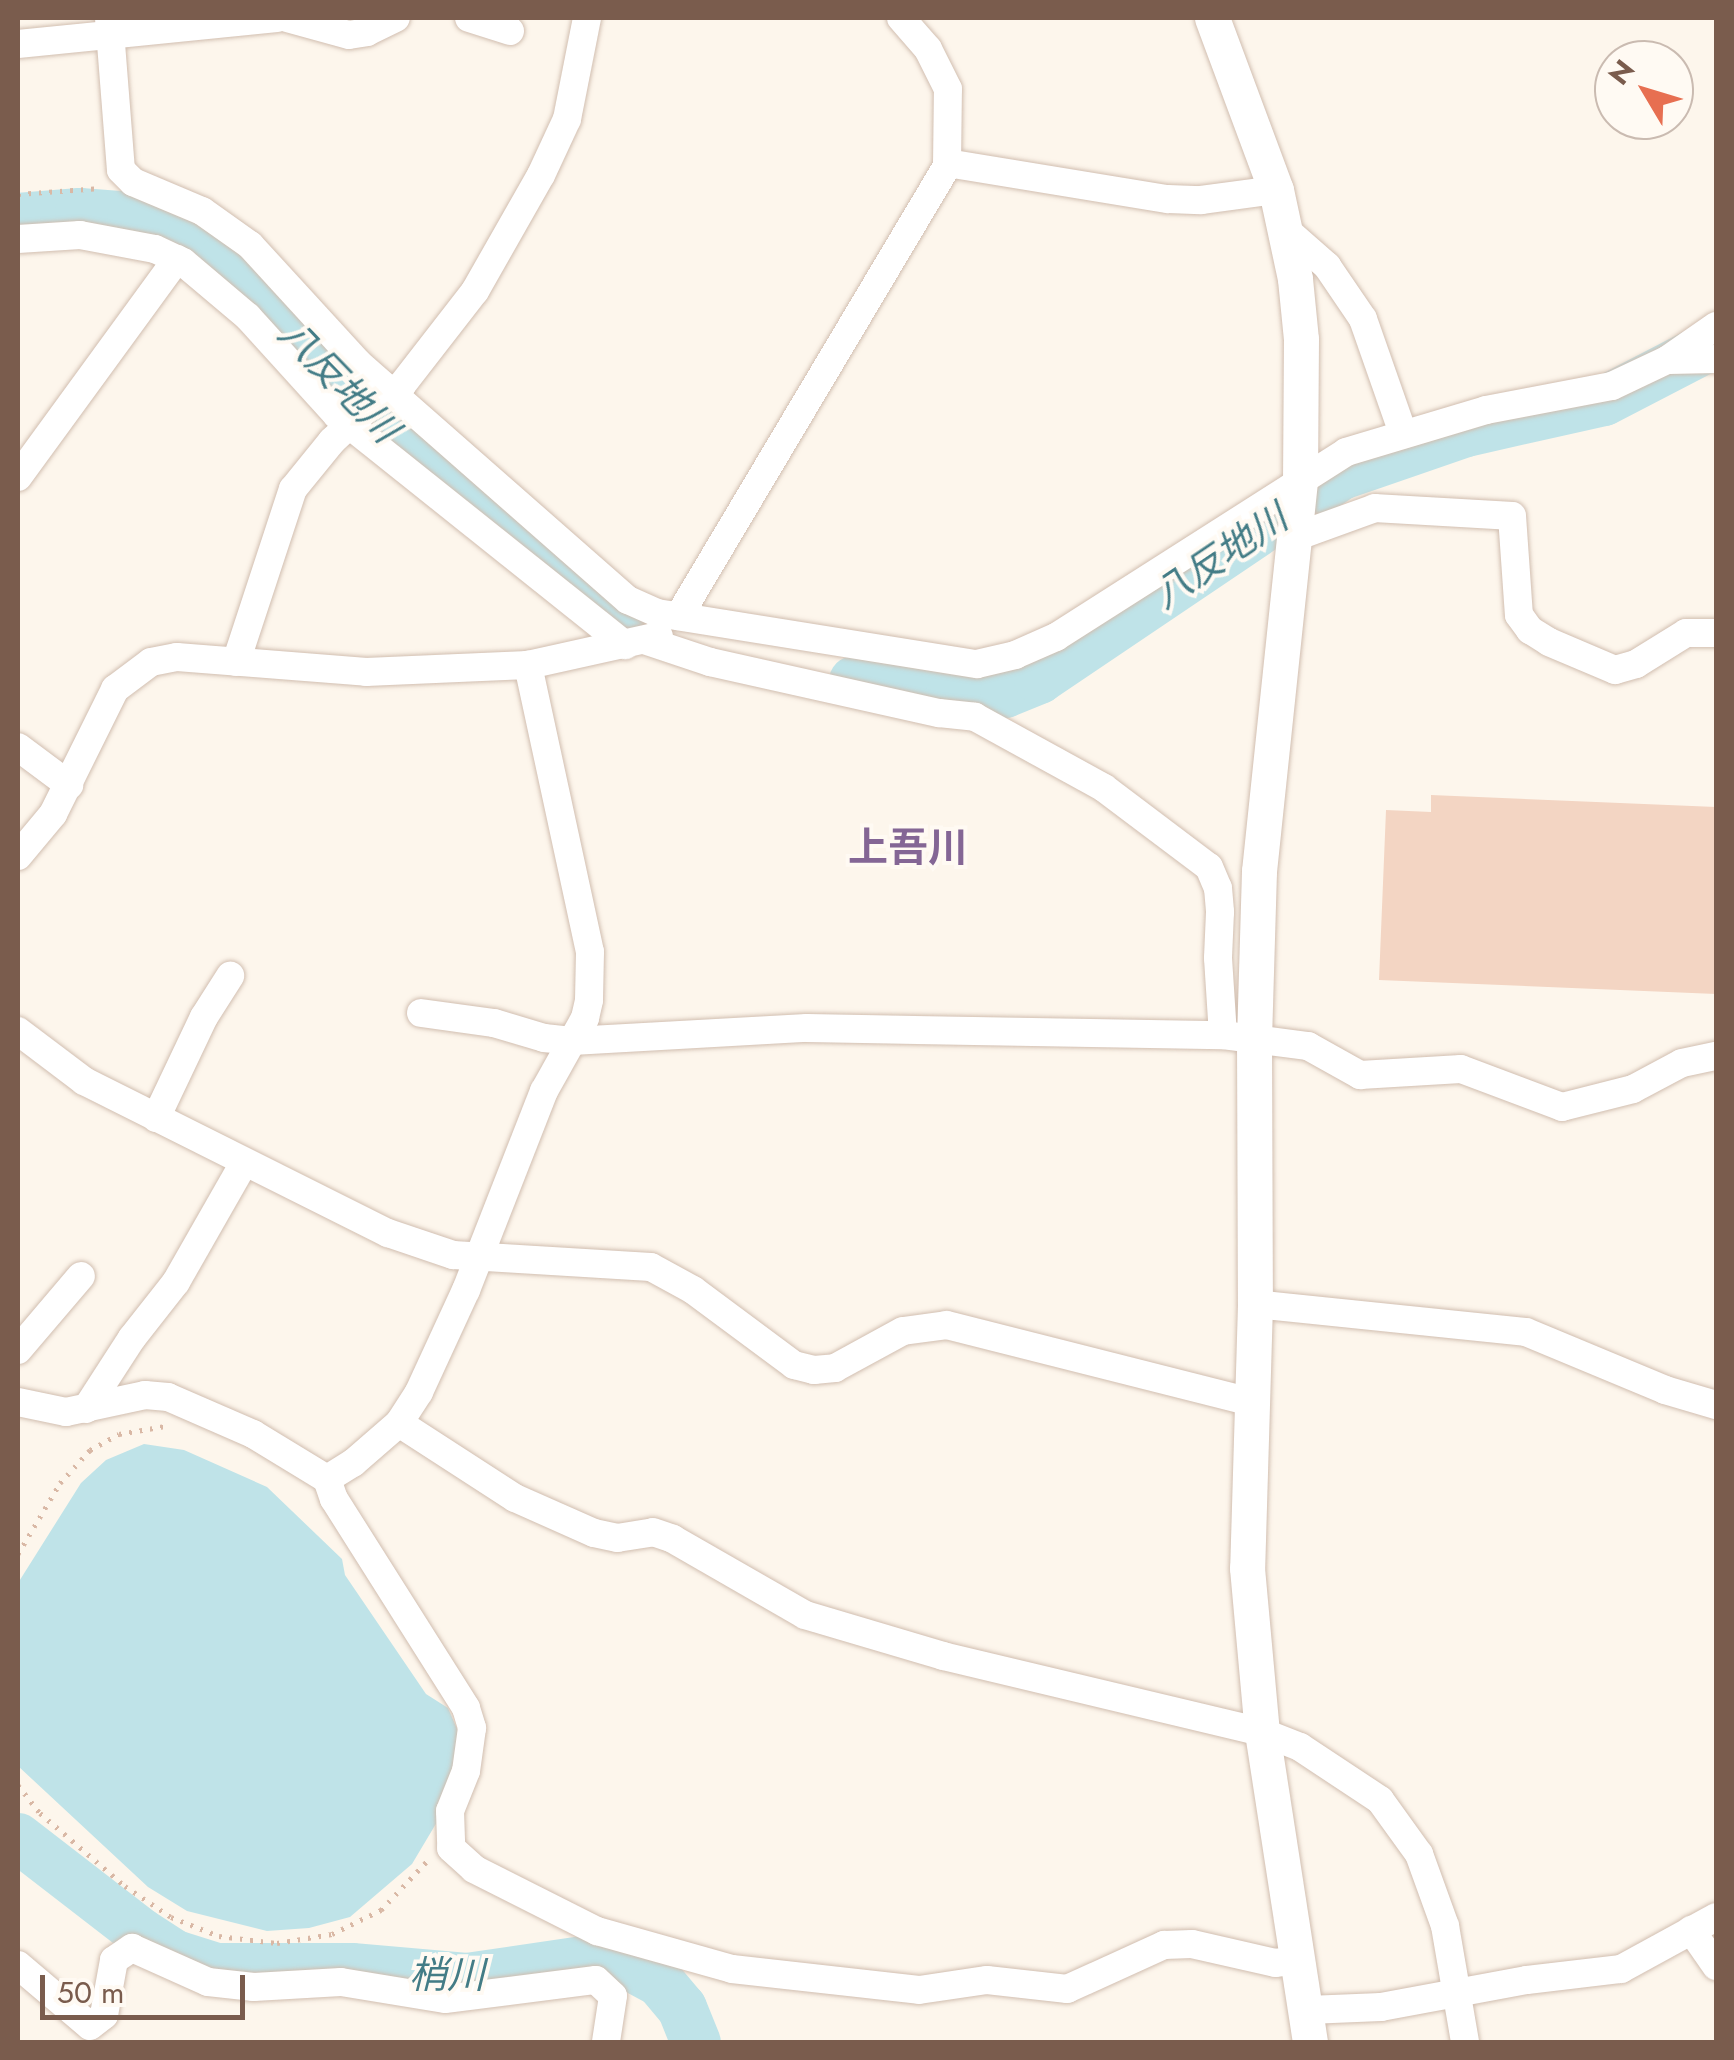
<!DOCTYPE html>
<meta charset="utf-8">
<style>
body{margin:0}
#map{position:relative;width:1734px;height:2060px;overflow:hidden;background:#fdf6ec;font-family:Jost,"Noto Sans JP",sans-serif}
div>[style]{position:absolute}
.water>*{inset:0;background:#bfe3e8}
.river>*{height:50px;margin:-25px;padding:0 25px;transform-origin:25px;border-radius:25px;background:#bfe3e8}
.building>*{inset:0;background:#f3d5c3}
.path>*{height:5px;margin-top:-2.5px;transform-origin:0;background:repeating-linear-gradient(90deg,#d9b8a5 0 2.5px,transparent 0 10.5px)}
.roads{filter:drop-shadow(0 0 2px #d1beb0) drop-shadow(0 0 2px #d1beb0)}
.minor>*{height:28px;margin:-14px;padding:0 14px;transform-origin:14px;border-radius:14px;background:#fff}
.tertiary>*{height:35px;margin:-17.5px;padding:0 17.5px;transform-origin:17.5px;border-radius:17.5px;background:#fff}
span{translate:-50% -50%;white-space:nowrap;text-align:center;line-height:1.15;-webkit-text-stroke:8px #fffaf3;paint-order:stroke}
.water-label{font-size:38px;color:#437c86;font-style:italic}
.quarter-label{font-size:40px;color:#846695;font-weight:700}
.frame{position:absolute;inset:0;border:20px solid #7a5c4d;pointer-events:none}
.north{position:absolute;left:1594px;top:40px;width:100px;height:100px;box-sizing:border-box;background:#fffaf3;border:2px solid #cabbb1;border-radius:50%;rotate:308deg;font-size:28px;font-weight:700;line-height:40px;text-align:center;color:#7a5c4d}
.north::after{content:'';display:block;margin:auto;width:35px;height:45px;background:#e76f51;clip-path:polygon(50% 0,100% 100%,50% 72%,0 100%)}
.scale{position:absolute;left:40px;top:1975px;width:205px;height:45px;box-sizing:border-box;border:5px solid #7a5c4d;border-top:0;padding-left:12px;font-size:30px;line-height:35px;white-space:nowrap;color:#7a5c4d;-webkit-text-stroke:8px #fffaf3;paint-order:stroke}
</style>
<div id="map">
<div class="water">
<div style="clip-path:polygon(144px 1444px,184px 1450px,267px 1487px,342px 1559px,345px 1575px,426px 1694px,448px 1708px,461px 1738px,437px 1822px,412px 1864px,350px 1917px,309px 1928px,267px 1931px,187px 1911px,148px 1887px,18px 1766px,18px 1583px,81px 1483px,106px 1460px)"></div>
</div>
<div class="river">
<div style="left:18px;top:218px;width:62px;rotate:-4.6deg"></div>
<div style="left:80px;top:213px;width:52px;rotate:4.4deg"></div>
<div style="left:132px;top:217px;width:62px;rotate:18.7deg"></div>
<div style="left:191px;top:237px;width:39px;rotate:36deg"></div>
<div style="left:223px;top:260px;width:256px;rotate:46.6deg"></div>
<div style="left:399px;top:446px;width:203px;rotate:39.2deg"></div>
<div style="left:556px;top:574px;width:93px;rotate:35.4deg"></div>
<div style="left:854px;top:681px;width:97px;rotate:10.7deg"></div>
<div style="left:949px;top:699px;width:56px;rotate:-6.1deg"></div>
<div style="left:1005px;top:693px;width:37px;rotate:-22deg"></div>
<div style="left:1039px;top:679px;width:365px;rotate:-34deg"></div>
<div style="left:1342px;top:475px;width:131px;rotate:-19.1deg"></div>
<div style="left:1466px;top:432px;width:141px;rotate:-12.7deg"></div>
<div style="left:1604px;top:401px;width:126px;rotate:-27.4deg"></div>
<div style="left:18px;top:1838px;width:155px;rotate:37.7deg"></div>
<div style="left:141px;top:1933px;width:40px;rotate:32.9deg"></div>
<div style="left:175px;top:1955px;width:44px;rotate:17.2deg"></div>
<div style="left:217px;top:1968px;width:135px"></div>
<div style="left:352px;top:1968px;width:115px;rotate:5deg"></div>
<div style="left:467px;top:1978px;width:124px;rotate:-8.3deg"></div>
<div style="left:590px;top:1960px;width:31px;rotate:2deg"></div>
<div style="left:621px;top:1961px;width:44px;rotate:28.3deg"></div>
<div style="left:660px;top:1982px;width:34px;rotate:50deg"></div>
<div style="left:682px;top:2008px;width:37px;rotate:68deg"></div>
</div>
<div class="building">
<div style="clip-path:polygon(1431px 795px,1716px 807px,1716px 994px,1379px 980px,1386px 810px,1431px 812px)"></div>
</div>
<div class="path">
<div style="left:18px;top:194px;width:83px;rotate:-4.1deg"></div>
<div style="left:18px;top:1554px;width:82px;rotate:-59.4deg"></div>
<div style="left:60px;top:1483px;width:45px;rotate:-47.7deg"></div>
<div style="left:90px;top:1450px;width:33px;rotate:-29deg"></div>
<div style="left:119px;top:1434px;width:47px;rotate:-9.9deg"></div>
<div style="left:18px;top:1785px;width:36px;rotate:52deg"></div>
<div style="left:40px;top:1813px;width:112px;rotate:40.7deg"></div>
<div style="left:125px;top:1886px;width:55px;rotate:34deg"></div>
<div style="left:171px;top:1917px;width:52px;rotate:21.6deg"></div>
<div style="left:219px;top:1936px;width:58px;rotate:6.9deg"></div>
<div style="left:277px;top:1943px;width:56px;rotate:-9.3deg"></div>
<div style="left:332px;top:1934px;width:55px;rotate:-26.1deg"></div>
<div style="left:381px;top:1910px;width:70px;rotate:-46.7deg"></div>
</div>
<div class="roads">
<div class="minor">
<div style="left:109px;top:18px;width:152px;rotate:85.5deg"></div>
<div style="left:121px;top:170px;width:17px;rotate:45deg"></div>
<div style="left:133px;top:182px;width:75px;rotate:22.8deg"></div>
<div style="left:202px;top:211px;width:59px;rotate:35.3deg"></div>
<div style="left:250px;top:245px;width:160px;rotate:47.5deg"></div>
<div style="left:358px;top:363px;width:359px;rotate:41.3deg"></div>
<div style="left:628px;top:600px;width:32px;rotate:24deg"></div>
<div style="left:657px;top:613px;width:324px;rotate:9.1deg"></div>
<div style="left:977px;top:664px;width:39px;rotate:-13deg"></div>
<div style="left:1015px;top:655px;width:45px;rotate:-23.7deg"></div>
<div style="left:1056px;top:637px;width:344px;rotate:-32.5deg"></div>
<div style="left:1346px;top:452px;width:146px;rotate:-16.7deg"></div>
<div style="left:1486px;top:410px;width:128px;rotate:-10.8deg"></div>
<div style="left:1612px;top:386px;width:61px;rotate:-25.3deg"></div>
<div style="left:1667px;top:360px;width:60px;rotate:-34.8deg"></div>
<div style="left:287px;top:18px;width:64px;rotate:15.3deg"></div>
<div style="left:349px;top:35px;width:18px;rotate:-9deg"></div>
<div style="left:367px;top:32px;width:32px;rotate:-26deg"></div>
<div style="left:469px;top:18px;width:43px;rotate:17.6deg"></div>
<div style="left:18px;top:44px;width:260px;rotate:-5.7deg"></div>
<div style="left:947px;top:163px;width:224px;rotate:9.3deg"></div>
<div style="left:1168px;top:199px;width:33px;rotate:2deg"></div>
<div style="left:1201px;top:200px;width:76px;rotate:-7.6deg"></div>
<div style="left:1286px;top:230px;width:55px;rotate:41.3deg"></div>
<div style="left:1327px;top:266px;width:64px;rotate:55.8deg"></div>
<div style="left:1363px;top:319px;width:121px;rotate:70.7deg"></div>
<div style="left:18px;top:239px;width:62px;rotate:-3.7deg"></div>
<div style="left:80px;top:235px;width:76px;rotate:10.6deg"></div>
<div style="left:155px;top:249px;width:31px;rotate:25deg"></div>
<div style="left:183px;top:262px;width:85px;rotate:40.2deg"></div>
<div style="left:248px;top:317px;width:132px;rotate:47.8deg"></div>
<div style="left:337px;top:415px;width:369px;rotate:38.6deg"></div>
<div style="left:1668px;top:360px;width:48px;rotate:-1.2deg"></div>
<div style="left:18px;top:477px;width:270px;rotate:-53.9deg"></div>
<div style="left:1295px;top:537px;width:85px;rotate:-19.9deg"></div>
<div style="left:1375px;top:508px;width:137px;rotate:3.3deg"></div>
<div style="left:1512px;top:516px;width:99px;rotate:86deg"></div>
<div style="left:1519px;top:615px;width:19px;rotate:54deg"></div>
<div style="left:1530px;top:630px;width:22px;rotate:32deg"></div>
<div style="left:1549px;top:642px;width:72px;rotate:23deg"></div>
<div style="left:1615px;top:670px;width:22px;rotate:-16deg"></div>
<div style="left:1636px;top:664px;width:59px;rotate:-31.8deg"></div>
<div style="left:1686px;top:633px;width:30px"></div>
<div style="left:679px;top:616px;width:524px;rotate:-59.22deg"></div>
<div style="left:947px;top:166px;width:77px;rotate:-89.3deg"></div>
<div style="left:948px;top:89px;width:45px;rotate:-116.6deg"></div>
<div style="left:928px;top:49px;width:41px;rotate:-131.1deg"></div>
<div style="left:644px;top:640px;width:70px;rotate:18.4deg"></div>
<div style="left:710px;top:662px;width:235px;rotate:12.6deg"></div>
<div style="left:939px;top:713px;width:36px;rotate:6deg"></div>
<div style="left:975px;top:717px;width:147px;rotate:28.8deg"></div>
<div style="left:1104px;top:788px;width:131px;rotate:37deg"></div>
<div style="left:1209px;top:867px;width:23px;rotate:67deg"></div>
<div style="left:1218px;top:888px;width:24px;rotate:85deg"></div>
<div style="left:1220px;top:912px;width:46px;rotate:92.5deg"></div>
<div style="left:1218px;top:958px;width:77px;rotate:86.3deg"></div>
<div style="left:1223px;top:1035px;width:86px;rotate:7.4deg"></div>
<div style="left:1308px;top:1046px;width:60px;rotate:29.1deg"></div>
<div style="left:1360px;top:1075px;width:101px;rotate:-3.4deg"></div>
<div style="left:1461px;top:1069px;width:108px;rotate:20.6deg"></div>
<div style="left:1562px;top:1107px;width:73px;rotate:-14.2deg"></div>
<div style="left:1633px;top:1089px;width:55px;rotate:-28deg"></div>
<div style="left:1682px;top:1063px;width:35px;rotate:-12deg"></div>
<div style="left:236px;top:662px;width:182px;rotate:-71.8deg"></div>
<div style="left:293px;top:489px;width:62px;rotate:-50.9deg"></div>
<div style="left:332px;top:441px;width:63px;rotate:-43.1deg"></div>
<div style="left:378px;top:398px;width:27px;rotate:-28deg"></div>
<div style="left:402px;top:385px;width:119px;rotate:-52.2deg"></div>
<div style="left:475px;top:291px;width:133px;rotate:-60.4deg"></div>
<div style="left:541px;top:175px;width:62px;rotate:-65.1deg"></div>
<div style="left:567px;top:119px;width:103px;rotate:-78.8deg"></div>
<div style="left:18px;top:747px;width:64px;rotate:36.7deg"></div>
<div style="left:18px;top:856px;width:55px;rotate:-50.2deg"></div>
<div style="left:53px;top:814px;width:140px;rotate:-63.6deg"></div>
<div style="left:115px;top:689px;width:45px;rotate:-36.9deg"></div>
<div style="left:151px;top:662px;width:26px;rotate:-11deg"></div>
<div style="left:177px;top:657px;width:190px;rotate:4.5deg"></div>
<div style="left:366px;top:672px;width:162px;rotate:-2.5deg"></div>
<div style="left:528px;top:665px;width:134px;rotate:-12.5deg"></div>
<div style="left:421px;top:1013px;width:74px;rotate:7.8deg"></div>
<div style="left:494px;top:1023px;width:52px;rotate:16.7deg"></div>
<div style="left:544px;top:1038px;width:28px;rotate:6deg"></div>
<div style="left:572px;top:1041px;width:235px;rotate:-3.2deg"></div>
<div style="left:807px;top:1028px;width:416px;rotate:1deg"></div>
<div style="left:18px;top:1031px;width:83px;rotate:37.1deg"></div>
<div style="left:84px;top:1081px;width:340px;rotate:26.6deg"></div>
<div style="left:388px;top:1233px;width:69px;rotate:18.7deg"></div>
<div style="left:453px;top:1255px;width:198px;rotate:3.5deg"></div>
<div style="left:651px;top:1267px;width:48px;rotate:28.7deg"></div>
<div style="left:693px;top:1290px;width:126px;rotate:36.6deg"></div>
<div style="left:794px;top:1365px;width:21px;rotate:14deg"></div>
<div style="left:814px;top:1370px;width:21px;rotate:-5deg"></div>
<div style="left:835px;top:1368px;width:77px;rotate:-28.6deg"></div>
<div style="left:903px;top:1331px;width:44px;rotate:-7.8deg"></div>
<div style="left:947px;top:1325px;width:314px;rotate:14.2deg"></div>
<div style="left:156px;top:1118px;width:112px;rotate:-64.6deg"></div>
<div style="left:204px;top:1017px;width:49px;rotate:-57.6deg"></div>
<div style="left:1255px;top:1304px;width:272px;rotate:5.9deg"></div>
<div style="left:1526px;top:1332px;width:151px;rotate:22.6deg"></div>
<div style="left:1665px;top:1390px;width:53px;rotate:16.4deg"></div>
<div style="left:18px;top:1350px;width:97px;rotate:-49.6deg"></div>
<div style="left:18px;top:1402px;width:49px;rotate:11.8deg"></div>
<div style="left:66px;top:1412px;width:81px;rotate:-12.1deg"></div>
<div style="left:145px;top:1395px;width:23px;rotate:5deg"></div>
<div style="left:168px;top:1397px;width:93px;rotate:23.5deg"></div>
<div style="left:253px;top:1434px;width:87px;rotate:31.3deg"></div>
<div style="left:327px;top:1479px;width:31px;rotate:-32deg"></div>
<div style="left:353px;top:1463px;width:61px;rotate:-41deg"></div>
<div style="left:399px;top:1423px;width:138px;rotate:32.9deg"></div>
<div style="left:515px;top:1498px;width:86px;rotate:23.9deg"></div>
<div style="left:594px;top:1533px;width:24px;rotate:12deg"></div>
<div style="left:617px;top:1538px;width:36px;rotate:-9deg"></div>
<div style="left:653px;top:1532px;width:21px;rotate:19deg"></div>
<div style="left:673px;top:1539px;width:152px;rotate:29.9deg"></div>
<div style="left:805px;top:1615px;width:144px;rotate:16.5deg"></div>
<div style="left:943px;top:1656px;width:328px;rotate:13.4deg"></div>
<div style="left:1262px;top:1732px;width:41px;rotate:21.5deg"></div>
<div style="left:1300px;top:1747px;width:96px;rotate:33.5deg"></div>
<div style="left:1380px;top:1800px;width:67px;rotate:54.2deg"></div>
<div style="left:1419px;top:1854px;width:77px;rotate:70.1deg"></div>
<div style="left:1445px;top:1926px;width:118px;rotate:80.2deg"></div>
<div style="left:86px;top:1409px;width:85px;rotate:-57.1deg"></div>
<div style="left:132px;top:1338px;width:71px;rotate:-51.8deg"></div>
<div style="left:176px;top:1282px;width:137px;rotate:-60.3deg"></div>
<div style="left:399px;top:1423px;width:37px;rotate:-57deg"></div>
<div style="left:419px;top:1392px;width:112px;rotate:-65.3deg"></div>
<div style="left:466px;top:1290px;width:214px;rotate:-68.6deg"></div>
<div style="left:544px;top:1091px;width:84px;rotate:-60.7deg"></div>
<div style="left:585px;top:1018px;width:18px;rotate:-77deg"></div>
<div style="left:589px;top:1000px;width:48px;rotate:-88.8deg"></div>
<div style="left:590px;top:952px;width:294px;rotate:-102.2deg"></div>
<div style="left:327px;top:1479px;width:21px;rotate:71deg"></div>
<div style="left:334px;top:1499px;width:247px;rotate:57.7deg"></div>
<div style="left:466px;top:1708px;width:21px;rotate:73deg"></div>
<div style="left:472px;top:1728px;width:43px;rotate:97.9deg"></div>
<div style="left:466px;top:1771px;width:43px;rotate:111.8deg"></div>
<div style="left:450px;top:1811px;width:37px;rotate:88deg"></div>
<div style="left:451px;top:1848px;width:31px;rotate:42deg"></div>
<div style="left:474px;top:1869px;width:138px;rotate:26.8deg"></div>
<div style="left:597px;top:1931px;width:140px;rotate:15.7deg"></div>
<div style="left:732px;top:1969px;width:188px;rotate:6.4deg"></div>
<div style="left:919px;top:1990px;width:69px;rotate:-8.4deg"></div>
<div style="left:987px;top:1980px;width:81px;rotate:6.4deg"></div>
<div style="left:1067px;top:1989px;width:107px;rotate:-24.4deg"></div>
<div style="left:1164px;top:1945px;width:28px;rotate:-2deg"></div>
<div style="left:1192px;top:1944px;width:85px;rotate:12.9deg"></div>
<div style="left:1275px;top:1963px;width:25px;rotate:-7deg"></div>
<div style="left:1691px;top:1930px;width:44px;rotate:55.2deg"></div>
<div style="left:18px;top:1965px;width:94px;rotate:40.3deg"></div>
<div style="left:90px;top:2026px;width:18px;rotate:-38deg"></div>
<div style="left:104px;top:2015px;width:56px;rotate:-79.7deg"></div>
<div style="left:114px;top:1960px;width:22px;rotate:-34deg"></div>
<div style="left:132px;top:1948px;width:83px;rotate:24.1deg"></div>
<div style="left:208px;top:1982px;width:46px;rotate:6.2deg"></div>
<div style="left:254px;top:1987px;width:87px;rotate:-3.3deg"></div>
<div style="left:341px;top:1982px;width:105px;rotate:9.3deg"></div>
<div style="left:445px;top:1999px;width:152px;rotate:-7.2deg"></div>
<div style="left:596px;top:1980px;width:23px;rotate:43deg"></div>
<div style="left:613px;top:1996px;width:47px;rotate:98.7deg"></div>
<div style="left:1308px;top:2010px;width:73px;rotate:-2.4deg"></div>
<div style="left:1381px;top:2007px;width:148px;rotate:-10.5deg"></div>
<div style="left:1527px;top:1980px;width:95px;rotate:-6.7deg"></div>
<div style="left:1621px;top:1969px;width:108px;rotate:-28.7deg"></div>
</div>
<div class="tertiary">
<div style="left:1212px;top:18px;width:184px;rotate:69.6deg"></div>
<div style="left:1276px;top:190px;width:91px;rotate:77.9deg"></div>
<div style="left:1295px;top:279px;width:60px;rotate:84.3deg"></div>
<div style="left:1301px;top:339px;width:142px;rotate:90.4deg"></div>
<div style="left:1300px;top:481px;width:392px;rotate:96deg"></div>
<div style="left:1259px;top:871px;width:167px;rotate:91.7deg"></div>
<div style="left:1254px;top:1038px;width:266px;rotate:89.8deg"></div>
<div style="left:1255px;top:1304px;width:264px;rotate:91.7deg"></div>
<div style="left:1247px;top:1568px;width:165px;rotate:84.8deg"></div>
<div style="left:1262px;top:1732px;width:314px;rotate:81.2deg"></div>
</div>
</div>
<div class="water-label">
<span style="left:339px;top:381px;rotate:46deg">八反地川</span>
<span style="left:1220px;top:556px;rotate:-34deg">八反地川</span>
<span style="left:447px;top:1975px">梢川</span>
</div>
<div class="quarter-label">
<span style="left:908px;top:847px">上吾川</span>
</div>
<div class="frame"></div>
<div class="north">N</div>
<div class="scale">50 m</div>
</div>
